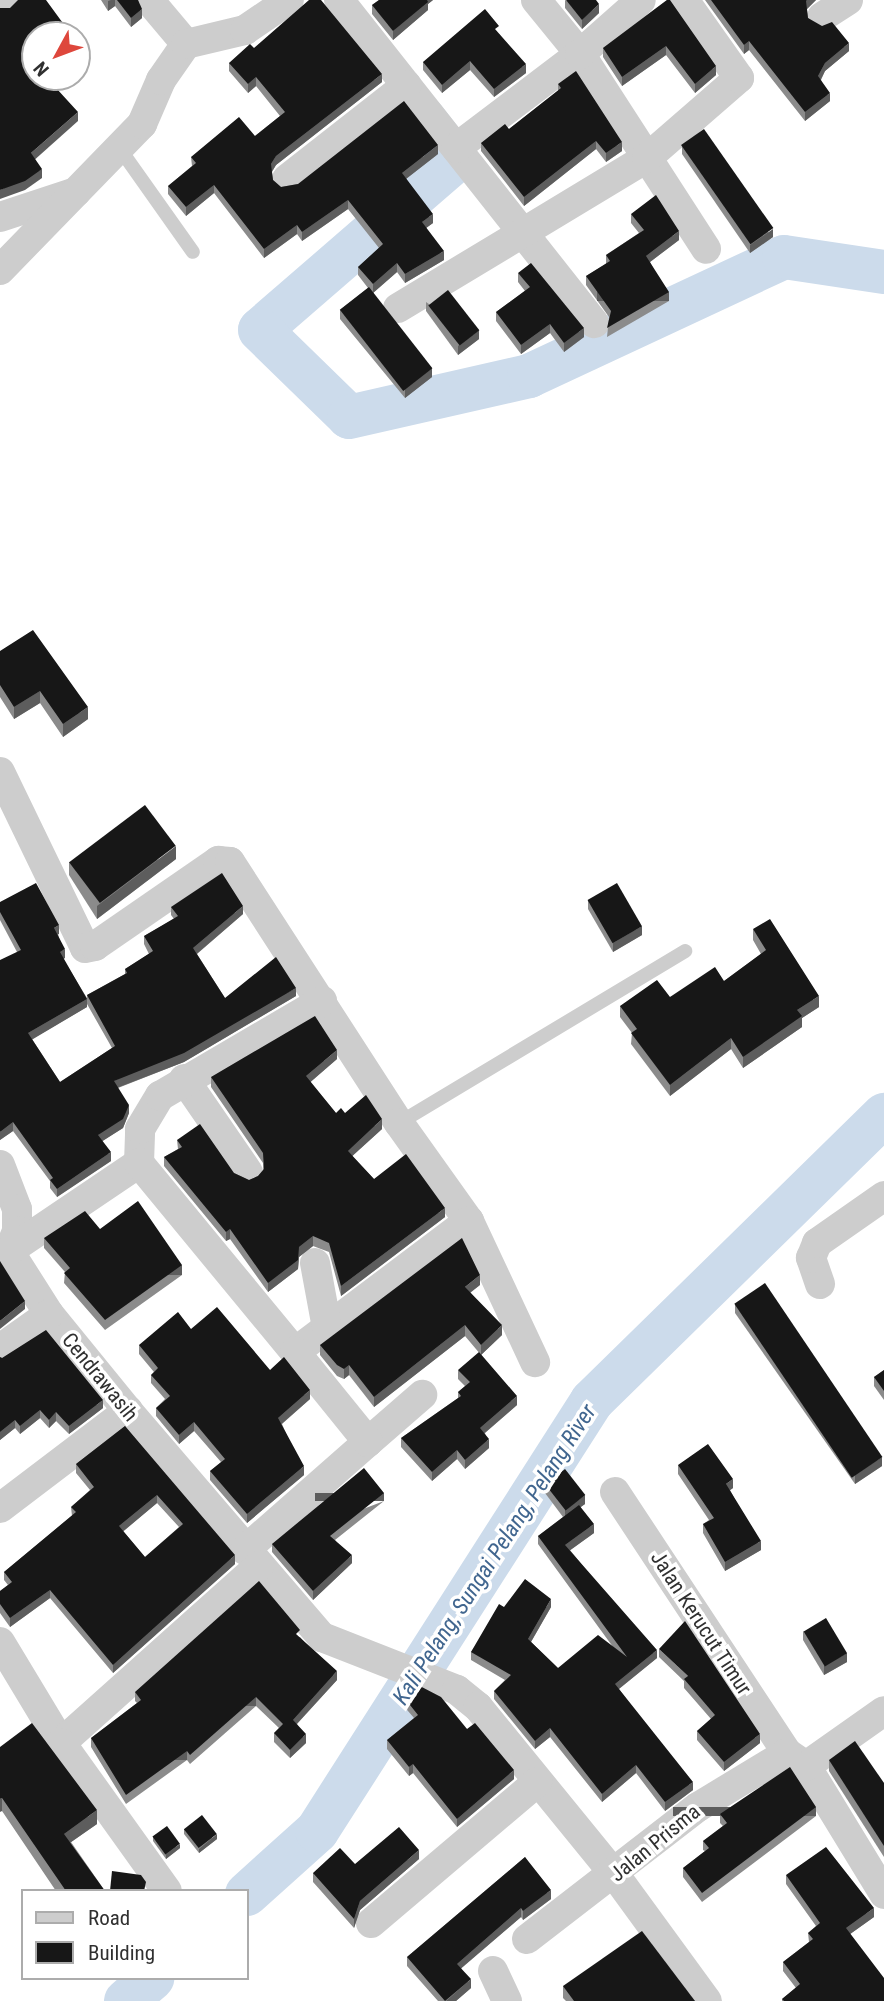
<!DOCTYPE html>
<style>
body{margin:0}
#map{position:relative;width:884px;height:2001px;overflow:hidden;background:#fff;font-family:"Roboto Condensed",sans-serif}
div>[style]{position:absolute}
.river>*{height:44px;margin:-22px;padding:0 22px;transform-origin:22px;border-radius:22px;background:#ccdbeb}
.service>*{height:14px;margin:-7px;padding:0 7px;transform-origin:7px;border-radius:7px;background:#cdcdcd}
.minor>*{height:30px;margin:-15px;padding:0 15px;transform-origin:15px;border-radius:15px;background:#cdcdcd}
.wall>*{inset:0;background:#8b8b8b}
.shaded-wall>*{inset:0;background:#5d5d5d;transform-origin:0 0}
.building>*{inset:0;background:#171717;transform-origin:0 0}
span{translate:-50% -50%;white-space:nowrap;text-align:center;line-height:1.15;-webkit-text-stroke:7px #fff;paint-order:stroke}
.street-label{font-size:21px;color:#303030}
.water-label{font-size:23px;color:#41668f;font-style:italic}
.legend{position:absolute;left:21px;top:1889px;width:228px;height:91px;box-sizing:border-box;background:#fff;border:2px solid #acacac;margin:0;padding:9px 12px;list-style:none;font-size:21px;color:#303030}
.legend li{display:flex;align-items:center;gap:14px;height:35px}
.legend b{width:35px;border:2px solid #acacac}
.north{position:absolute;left:21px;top:21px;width:70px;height:70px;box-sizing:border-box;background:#fff;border:2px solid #acacac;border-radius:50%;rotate:229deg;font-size:19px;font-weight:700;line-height:28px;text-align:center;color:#303030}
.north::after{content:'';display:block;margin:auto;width:24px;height:32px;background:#de473c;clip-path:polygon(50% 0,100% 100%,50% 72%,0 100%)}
</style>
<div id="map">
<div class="river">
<div style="left:424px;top:119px;width:52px;rotate:52deg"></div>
<div style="left:456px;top:160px;width:259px;rotate:139.1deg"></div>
<div style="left:260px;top:330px;width:124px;rotate:44.3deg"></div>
<div style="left:349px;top:417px;width:185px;rotate:-12.8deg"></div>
<div style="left:529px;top:376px;width:281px;rotate:-25deg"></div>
<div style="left:784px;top:257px;width:101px;rotate:8.5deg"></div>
<div style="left:247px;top:1894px;width:94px;rotate:-42deg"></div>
<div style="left:317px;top:1831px;width:510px;rotate:-57.4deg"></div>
<div style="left:592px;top:1401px;width:409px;rotate:-44.4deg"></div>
<div style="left:126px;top:2001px;width:35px;rotate:-41deg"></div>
</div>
<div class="service">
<div style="left:120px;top:149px;width:126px;rotate:54.7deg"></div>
<div style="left:399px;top:1123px;width:334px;rotate:-31deg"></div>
</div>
<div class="minor">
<div style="left:149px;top:0;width:57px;rotate:49.9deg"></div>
<div style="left:339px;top:0;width:412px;rotate:51.7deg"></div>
<div style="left:536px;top:0;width:70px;rotate:50.8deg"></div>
<div style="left:580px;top:54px;width:232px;rotate:57.1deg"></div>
<div style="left:0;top:3px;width:5px;rotate:-37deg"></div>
<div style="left:822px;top:17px;width:31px;rotate:-33deg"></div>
<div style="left:456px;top:148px;width:156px;rotate:-37.2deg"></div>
<div style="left:580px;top:54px;width:81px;rotate:-41.5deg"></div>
<div style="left:287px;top:179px;width:152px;rotate:-38.1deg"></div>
<div style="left:0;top:217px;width:80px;rotate:-18.2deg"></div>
<div style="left:0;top:270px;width:204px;rotate:-45.8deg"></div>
<div style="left:142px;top:124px;width:48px;rotate:-66.6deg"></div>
<div style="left:161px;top:80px;width:44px;rotate:-55.2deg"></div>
<div style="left:186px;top:44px;width:61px;rotate:-13.3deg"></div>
<div style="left:245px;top:30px;width:53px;rotate:-34.3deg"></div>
<div style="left:398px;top:308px;width:291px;rotate:-31.1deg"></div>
<div style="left:647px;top:158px;width:122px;rotate:-41deg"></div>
<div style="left:739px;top:78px;width:95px;rotate:-125.2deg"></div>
<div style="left:0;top:772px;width:195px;rotate:64.2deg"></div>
<div style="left:85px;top:948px;width:10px;rotate:-11deg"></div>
<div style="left:95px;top:946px;width:150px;rotate:-34.6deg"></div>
<div style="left:218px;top:861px;width:12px;rotate:5deg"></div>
<div style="left:230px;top:862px;width:311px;rotate:57.1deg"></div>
<div style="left:399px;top:1123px;width:120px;rotate:54.5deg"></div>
<div style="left:469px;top:1221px;width:156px;rotate:64.9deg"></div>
<div style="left:184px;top:1079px;width:113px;rotate:55.5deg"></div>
<div style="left:139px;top:1163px;width:34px;rotate:-88deg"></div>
<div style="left:140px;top:1129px;width:39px;rotate:-59deg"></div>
<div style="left:160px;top:1096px;width:188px;rotate:-30.4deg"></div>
<div style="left:0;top:1165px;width:47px;rotate:68.9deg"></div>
<div style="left:17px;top:1209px;width:22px;rotate:90deg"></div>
<div style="left:17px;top:1231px;width:22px;rotate:112deg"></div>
<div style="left:9px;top:1251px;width:75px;rotate:57.6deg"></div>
<div style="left:49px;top:1314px;width:125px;rotate:50.8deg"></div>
<div style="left:128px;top:1411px;width:298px;rotate:49.4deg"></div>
<div style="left:322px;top:1637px;width:145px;rotate:21.4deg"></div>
<div style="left:457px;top:1690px;width:27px;rotate:39deg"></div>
<div style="left:478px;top:1707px;width:217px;rotate:50.8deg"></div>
<div style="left:615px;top:1875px;width:156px;rotate:53.9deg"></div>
<div style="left:7px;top:1252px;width:159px;rotate:-34deg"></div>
<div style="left:139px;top:1163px;width:245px;rotate:50.5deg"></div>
<div style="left:295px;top:1352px;width:218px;rotate:-37deg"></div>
<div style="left:315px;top:1263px;width:66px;rotate:79.5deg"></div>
<div style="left:820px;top:1284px;width:28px;rotate:-109deg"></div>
<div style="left:811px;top:1258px;width:16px;rotate:-68deg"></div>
<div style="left:817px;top:1243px;width:82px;rotate:-35deg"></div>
<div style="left:0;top:1349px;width:60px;rotate:-35.5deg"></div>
<div style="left:368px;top:1442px;width:72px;rotate:-41deg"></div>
<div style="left:615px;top:1492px;width:313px;rotate:56.6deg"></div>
<div style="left:787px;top:1753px;width:23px;rotate:34deg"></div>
<div style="left:806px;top:1766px;width:150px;rotate:58.6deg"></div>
<div style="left:0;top:1508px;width:161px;rotate:-37.2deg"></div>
<div style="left:245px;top:1550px;width:164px;rotate:-41.3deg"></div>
<div style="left:368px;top:1442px;width:116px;rotate:-129deg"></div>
<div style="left:0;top:1642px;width:118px;rotate:58.9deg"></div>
<div style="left:61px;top:1743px;width:266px;rotate:-41.8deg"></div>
<div style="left:61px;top:1743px;width:182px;rotate:54.4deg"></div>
<div style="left:806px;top:1766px;width:95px;rotate:-35.2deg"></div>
<div style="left:371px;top:1923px;width:218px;rotate:-40.3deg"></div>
<div style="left:527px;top:1939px;width:216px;rotate:-37.7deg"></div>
<div style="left:698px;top:1807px;width:104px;rotate:-31.2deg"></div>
<div style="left:493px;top:1971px;width:33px;rotate:65deg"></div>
</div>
<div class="wall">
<div style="clip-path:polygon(101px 0,138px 0,142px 18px,131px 27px,115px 6px,108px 11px)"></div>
<div style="clip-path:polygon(379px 0,433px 0,428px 4px,428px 10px,393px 40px,372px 14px,372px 5px)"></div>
<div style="clip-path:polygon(565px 0,599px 13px,582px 29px,565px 8px)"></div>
<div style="clip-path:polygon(667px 0,716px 75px,695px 93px,666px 55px,622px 86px,603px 57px,603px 48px)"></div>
<div style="clip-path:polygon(705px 0,816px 0,807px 9px,808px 18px,849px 51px,825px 71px,821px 80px,830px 101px,805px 121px,749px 50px,744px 54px)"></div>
<div style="clip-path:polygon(499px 34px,526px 73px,494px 97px,470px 70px,442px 93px,423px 70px,423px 62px)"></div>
<div style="clip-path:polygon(254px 48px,382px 82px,276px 165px,272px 172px,273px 180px,281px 187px,298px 184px,438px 154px,406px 179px,433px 223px,426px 228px,444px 260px,405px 283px,397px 272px,373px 293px,432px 377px,405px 398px,340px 319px,340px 310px,368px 288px,358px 275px,358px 267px,379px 248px,348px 209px,302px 241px,297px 234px,264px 258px,214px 193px,186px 216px,168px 194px,168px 186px,192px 166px,191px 157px,255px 136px,280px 116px,256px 86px,248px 93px,229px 71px,229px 63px)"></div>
<div style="clip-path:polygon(558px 84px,622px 151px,606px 162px,596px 149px,524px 206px,481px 151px,481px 143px,509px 129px,558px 91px)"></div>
<div style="clip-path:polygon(682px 146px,773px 237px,750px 253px,682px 154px)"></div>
<div style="clip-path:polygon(631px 214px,679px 240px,650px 262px,669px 301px,607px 337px,609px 317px,586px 285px,586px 276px,606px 264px,606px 255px,639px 233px,631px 223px)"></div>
<div style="clip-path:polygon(518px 273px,584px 337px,564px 352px,550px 333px,521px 354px,496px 321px,496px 312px,525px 291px,518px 282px)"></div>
<div style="clip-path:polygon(426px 302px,479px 339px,458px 355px,426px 311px)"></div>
<div style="clip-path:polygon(0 651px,88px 719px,63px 737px,40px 703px,14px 719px,0 697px)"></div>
<div style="clip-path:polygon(176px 859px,97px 919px,69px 875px,69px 862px)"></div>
<div style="clip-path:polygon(588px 900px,642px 935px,613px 952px,588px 909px)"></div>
<div style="clip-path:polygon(evenodd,0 902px,59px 934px,58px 934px,65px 958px,63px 959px,87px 998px,87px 995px,125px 974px,125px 969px,149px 954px,144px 944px,144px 936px,174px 919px,171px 915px,171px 907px,243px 914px,197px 954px,225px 998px,296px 996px,184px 1062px,118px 1088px,129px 1113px,123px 1128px,102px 1141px,111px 1161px,57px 1197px,50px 1188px,50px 1181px,13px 1131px,0 1140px,17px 952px,0 920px,0 902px,87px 1004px,112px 1048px,60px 1082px,32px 1039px,87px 1007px,87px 1004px)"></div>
<div style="clip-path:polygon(753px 929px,819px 1007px,802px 1018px,802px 1027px,743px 1068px,731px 1049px,670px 1096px,631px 1044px,632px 1033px,620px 1017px,620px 1006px,670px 997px,724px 981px,761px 954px,753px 940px)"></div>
<div style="clip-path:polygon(337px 1059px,310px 1082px,336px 1113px,345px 1113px,382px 1129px,352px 1156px,374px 1179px,445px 1217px,341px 1296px,329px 1252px,313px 1246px,299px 1257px,298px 1269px,268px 1292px,230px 1239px,226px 1241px,164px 1166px,164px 1157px,178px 1149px,177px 1140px,234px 1173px,249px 1180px,258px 1176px,263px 1170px,263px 1163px,211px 1087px,211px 1077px)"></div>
<div style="clip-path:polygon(44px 1238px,182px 1275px,105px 1330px,64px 1283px,65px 1272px,44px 1248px)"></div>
<div style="clip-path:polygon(480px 1285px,470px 1292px,502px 1335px,481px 1355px,465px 1336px,374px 1407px,349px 1375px,344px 1379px,337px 1376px,320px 1355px,320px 1345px)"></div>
<div style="clip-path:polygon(735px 1304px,882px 1466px,855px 1484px,735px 1313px)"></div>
<div style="clip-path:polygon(191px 1329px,270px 1370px,310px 1399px,282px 1424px,304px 1475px,247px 1523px,210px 1480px,210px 1471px,221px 1462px,194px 1431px,179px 1444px,156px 1416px,156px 1408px,165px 1399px,151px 1383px,151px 1375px,154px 1372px,139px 1354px,139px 1345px)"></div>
<div style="clip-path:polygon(0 1357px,103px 1408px,69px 1434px,56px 1421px,49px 1428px,40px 1418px,20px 1434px,15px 1428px,0 1440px)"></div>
<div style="clip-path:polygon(458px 1370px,517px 1405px,485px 1433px,489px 1448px,465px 1469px,457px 1459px,432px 1481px,401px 1447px,401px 1438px,458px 1398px,458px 1392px,465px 1386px,458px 1379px)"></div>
<div style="clip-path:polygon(884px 1370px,884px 1400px,874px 1386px,874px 1377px)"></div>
<div style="clip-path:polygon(evenodd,125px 1426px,235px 1564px,113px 1673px,50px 1598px,10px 1627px,0 1613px,0 1591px,8px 1585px,4px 1580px,4px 1572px,72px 1516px,71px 1507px,90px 1490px,76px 1473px,76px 1464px,125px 1426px,157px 1503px,179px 1527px,145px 1557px,123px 1531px,157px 1503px)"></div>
<div style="clip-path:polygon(678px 1465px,733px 1488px,730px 1490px,761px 1550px,725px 1571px,703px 1533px,703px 1524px,709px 1520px,678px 1474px)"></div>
<div style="clip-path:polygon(545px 1484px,585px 1504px,580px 1507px,594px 1533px,570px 1550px,657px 1658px,619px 1689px,693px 1790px,665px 1811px,636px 1773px,602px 1802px,550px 1737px,535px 1749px,494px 1699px,494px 1691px,505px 1680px,471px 1660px,471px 1652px,504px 1607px,551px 1607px,531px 1642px,558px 1668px,613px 1647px,538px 1544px,538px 1536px,563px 1517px,545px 1493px)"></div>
<div style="clip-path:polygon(384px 1501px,335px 1540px,352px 1563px,313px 1600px,272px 1552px,272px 1544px)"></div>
<div style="clip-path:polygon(803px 1631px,847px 1662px,824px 1675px,803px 1640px)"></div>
<div style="clip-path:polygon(300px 1637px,337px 1680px,297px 1724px,306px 1743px,290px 1758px,274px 1742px,274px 1733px,279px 1728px,256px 1706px,190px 1764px,187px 1760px,126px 1804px,91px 1747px,91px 1738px,137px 1703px,135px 1701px,135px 1692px)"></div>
<div style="clip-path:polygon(659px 1649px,760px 1743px,724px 1771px,697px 1740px,697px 1731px,711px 1719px,684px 1688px,684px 1681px,659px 1657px)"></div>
<div style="clip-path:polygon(402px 1695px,467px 1729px,514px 1779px,457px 1827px,413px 1773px,409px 1776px,387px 1749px,387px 1740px,414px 1718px,402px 1704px)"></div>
<div style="clip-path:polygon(0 1747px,97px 1824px,71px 1842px,105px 1891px,56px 1891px,2px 1811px)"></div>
<div style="clip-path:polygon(829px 1760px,884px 1783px,884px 1857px,829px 1771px)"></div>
<div style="clip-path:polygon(720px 1814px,816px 1816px,702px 1902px,683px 1877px,683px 1868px,705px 1851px,703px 1850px,703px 1841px,723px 1826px,720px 1823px)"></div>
<div style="clip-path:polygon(184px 1829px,217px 1839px,199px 1853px,184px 1834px)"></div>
<div style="clip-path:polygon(153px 1837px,180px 1848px,166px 1859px,153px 1841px)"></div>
<div style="clip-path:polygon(525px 1857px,551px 1899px,523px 1920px,521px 1917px,461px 1968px,471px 1988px,456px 2001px,438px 2001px,407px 1966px,407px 1957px)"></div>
<div style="clip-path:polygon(419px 1859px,360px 1910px,354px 1928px,313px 1882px,313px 1873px,355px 1864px)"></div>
<div style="clip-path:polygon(786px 1875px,874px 1917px,850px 1934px,884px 2001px,782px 2001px,782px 1999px,796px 1988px,783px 1971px,783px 1962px,809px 1942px,808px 1933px,816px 1926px,786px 1884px)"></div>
<div style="clip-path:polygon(563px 1986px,693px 2000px,695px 2001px,566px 2001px,563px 1998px)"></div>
</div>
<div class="shaded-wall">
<div style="clip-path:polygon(111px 0,115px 0,115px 6px,108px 11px,108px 1px)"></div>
<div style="clip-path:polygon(425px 0,433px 0,428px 4px,428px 10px,393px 40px,393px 31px)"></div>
<div style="clip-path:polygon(807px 0,816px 0,806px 10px,806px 1px)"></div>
<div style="clip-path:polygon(599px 4px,599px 13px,582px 29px,582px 20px)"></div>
<div style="clip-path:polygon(142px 9px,142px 18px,131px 27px,131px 18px)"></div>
<div style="clip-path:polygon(65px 26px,65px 35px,53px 35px)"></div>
<div style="clip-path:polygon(749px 41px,749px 50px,744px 54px,744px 45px)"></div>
<div style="clip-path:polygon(849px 43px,849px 51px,825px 71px,818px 85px,818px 76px,825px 63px)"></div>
<div style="clip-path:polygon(666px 46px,666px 55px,622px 86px,622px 77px)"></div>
<div style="clip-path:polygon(35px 48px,35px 57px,26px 63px,26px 54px)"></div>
<div style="clip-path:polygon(470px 61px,470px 70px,442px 93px,442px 85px)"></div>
<div style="clip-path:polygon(526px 64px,526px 73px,494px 97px,494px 89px)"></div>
<div style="clip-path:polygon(716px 66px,716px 75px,695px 93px,695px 84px)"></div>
<div style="clip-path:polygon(382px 74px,382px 82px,276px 165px,271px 173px,271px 164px,276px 156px)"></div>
<div style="clip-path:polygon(256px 77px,256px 86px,248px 93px,248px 84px)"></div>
<div style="clip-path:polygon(830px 93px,830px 101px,805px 121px,805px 112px)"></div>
<div style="clip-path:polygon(78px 112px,78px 121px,31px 163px,31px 153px)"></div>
<div style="clip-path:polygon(596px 141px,596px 149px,524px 206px,524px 197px)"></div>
<div style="clip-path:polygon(622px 142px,622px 151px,606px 162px,606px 153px)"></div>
<div style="clip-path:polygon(438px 145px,438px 154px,402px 182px,402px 173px)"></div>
<div style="clip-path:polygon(42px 169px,42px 178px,25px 190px,0 199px,0 190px)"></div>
<div style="clip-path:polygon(214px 185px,214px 193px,186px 216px,186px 207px)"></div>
<div style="clip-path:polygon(348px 200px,348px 209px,302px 241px,302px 232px)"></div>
<div style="clip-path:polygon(433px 214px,433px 223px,422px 231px,422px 222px)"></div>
<div style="clip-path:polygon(297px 225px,297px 234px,264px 258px,264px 249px)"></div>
<div style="clip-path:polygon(773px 229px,773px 237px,750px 253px,750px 245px)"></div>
<div style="clip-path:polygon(679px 231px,679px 240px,646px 265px,646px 256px)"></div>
<div style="clip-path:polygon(444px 251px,444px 260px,405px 283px,405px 274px)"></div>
<div style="clip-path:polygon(397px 263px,397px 272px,373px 293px,373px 284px)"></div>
<div style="left:669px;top:292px;width:9px;height:72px;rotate:90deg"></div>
<div style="clip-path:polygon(550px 324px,550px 333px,521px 354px,521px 345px)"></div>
<div style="clip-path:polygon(584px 328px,584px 337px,564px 352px,564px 343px)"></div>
<div style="clip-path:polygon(479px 330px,479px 339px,458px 355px,458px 346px)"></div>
<div style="clip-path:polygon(432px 368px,432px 377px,405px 398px,405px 389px)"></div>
<div style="clip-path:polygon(40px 691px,40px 703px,14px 719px,14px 707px)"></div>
<div style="clip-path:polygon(88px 707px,88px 719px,63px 737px,63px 724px)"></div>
<div style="clip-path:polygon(176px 846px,176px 859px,97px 919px,97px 906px)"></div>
<div style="clip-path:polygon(243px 906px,243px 914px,193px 957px,193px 948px)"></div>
<div style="clip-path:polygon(59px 925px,59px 934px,54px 936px,54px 928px)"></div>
<div style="clip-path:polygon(642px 926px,642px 935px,613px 952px,613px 943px)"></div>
<div style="clip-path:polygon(65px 949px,65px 958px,60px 960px,60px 952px)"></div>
<div style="clip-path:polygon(296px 988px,296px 996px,184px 1062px,114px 1089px,114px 1081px)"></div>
<div style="clip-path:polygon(819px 996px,819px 1007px,802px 1018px,802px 1027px,743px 1068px,743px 1057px,797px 1010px)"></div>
<div style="clip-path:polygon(87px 999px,87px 1007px,28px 1042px,28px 1033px)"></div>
<div style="clip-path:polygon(731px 1038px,731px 1049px,670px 1096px,670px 1085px)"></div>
<div style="clip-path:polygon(337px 1050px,337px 1059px,306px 1086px,306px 1076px)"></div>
<div style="clip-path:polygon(129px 1105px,129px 1113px,123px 1128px,98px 1144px,98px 1135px)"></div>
<div style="clip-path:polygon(382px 1119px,382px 1129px,348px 1160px,348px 1151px)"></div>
<div style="clip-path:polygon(13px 1122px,13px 1131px,0 1140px,0 1132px)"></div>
<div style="clip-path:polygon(111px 1152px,111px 1161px,57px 1197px,57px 1189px)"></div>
<div style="clip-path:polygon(445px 1208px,445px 1217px,341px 1296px,341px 1286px)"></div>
<div style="clip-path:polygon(230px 1229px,230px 1239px,226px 1241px,226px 1232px)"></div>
<div style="clip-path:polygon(313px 1236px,313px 1246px,299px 1257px,298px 1269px,268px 1292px,268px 1283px,299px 1247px)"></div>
<div style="left:182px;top:1265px;width:10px;height:95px;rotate:90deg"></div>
<div style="clip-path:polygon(480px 1275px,480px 1285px,465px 1297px,465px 1287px)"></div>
<div style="clip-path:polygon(25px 1301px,25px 1309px,0 1329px,0 1321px)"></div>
<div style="clip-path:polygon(465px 1325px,465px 1336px,374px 1407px,374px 1397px)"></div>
<div style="clip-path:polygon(502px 1325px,502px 1335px,481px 1355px,481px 1345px)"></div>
<div style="clip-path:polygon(349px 1365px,349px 1375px,344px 1379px,344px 1369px)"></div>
<div style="clip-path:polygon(310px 1390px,310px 1399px,278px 1427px,278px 1418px)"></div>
<div style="clip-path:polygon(517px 1396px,517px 1405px,480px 1437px,480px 1428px)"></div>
<div style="clip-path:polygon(103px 1400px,103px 1408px,69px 1434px,69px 1426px)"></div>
<div style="clip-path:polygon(40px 1410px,40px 1418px,20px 1434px,20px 1426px)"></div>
<div style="clip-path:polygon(56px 1412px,56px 1421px,49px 1428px,49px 1420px)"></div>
<div style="clip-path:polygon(15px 1420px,15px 1428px,0 1440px,0 1432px)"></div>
<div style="clip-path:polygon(194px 1422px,194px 1431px,179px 1444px,179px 1435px)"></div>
<div style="clip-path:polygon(489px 1439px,489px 1448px,465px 1469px,465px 1460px)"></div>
<div style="clip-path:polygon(457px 1450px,457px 1459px,432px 1481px,432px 1472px)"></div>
<div style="clip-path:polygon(882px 1457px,882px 1466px,855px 1484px,855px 1475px)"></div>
<div style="clip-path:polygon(304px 1466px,304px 1475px,247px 1523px,247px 1514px)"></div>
<div style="clip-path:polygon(733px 1479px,733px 1488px,726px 1493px,726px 1484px)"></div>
<div style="left:384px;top:1493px;width:8px;height:69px;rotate:90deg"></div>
<div style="clip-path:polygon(157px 1495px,157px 1503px,119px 1535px,119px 1526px)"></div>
<div style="clip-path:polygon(585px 1495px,585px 1504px,565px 1519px,565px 1510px)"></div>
<div style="clip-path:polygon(594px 1524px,594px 1533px,565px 1554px,565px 1545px)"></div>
<div style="clip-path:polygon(761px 1541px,761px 1550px,725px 1571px,725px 1562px)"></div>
<div style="clip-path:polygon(235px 1555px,235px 1564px,113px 1673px,113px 1665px)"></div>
<div style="clip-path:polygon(352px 1555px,352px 1563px,313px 1600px,313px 1591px)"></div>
<div style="clip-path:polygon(50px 1590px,50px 1598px,10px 1627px,10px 1618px)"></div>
<div style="clip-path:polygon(551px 1599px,551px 1607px,528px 1647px,528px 1639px)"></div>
<div style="clip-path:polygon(657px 1650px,657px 1658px,615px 1692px,615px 1684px)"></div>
<div style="clip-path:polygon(847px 1653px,847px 1662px,824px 1675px,824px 1666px)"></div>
<div style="clip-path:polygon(337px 1671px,337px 1680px,293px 1728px,293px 1720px)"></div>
<div style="left:256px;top:1697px;width:9px;height:88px;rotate:90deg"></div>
<div style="clip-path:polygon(550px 1728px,550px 1737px,535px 1749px,535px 1741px)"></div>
<div style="clip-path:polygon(306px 1734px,306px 1743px,290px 1758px,290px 1750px)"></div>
<div style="clip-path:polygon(760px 1734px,760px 1743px,724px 1771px,724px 1762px)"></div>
<div style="left:187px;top:1751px;width:9px;height:75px;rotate:90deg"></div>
<div style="clip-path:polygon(413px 1764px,413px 1773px,409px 1776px,409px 1767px)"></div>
<div style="clip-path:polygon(636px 1765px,636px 1773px,602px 1802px,602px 1794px)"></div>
<div style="clip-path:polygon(514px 1770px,514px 1779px,457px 1827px,457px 1819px)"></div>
<div style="clip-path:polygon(693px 1782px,693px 1790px,665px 1811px,665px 1802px)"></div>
<div style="clip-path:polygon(2px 1798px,2px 1811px,0 1812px,0 1799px)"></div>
<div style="left:816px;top:1807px;width:9px;height:143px;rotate:90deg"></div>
<div style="clip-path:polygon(97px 1810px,97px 1824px,64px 1847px,64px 1834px)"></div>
<div style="clip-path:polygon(217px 1834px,217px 1839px,199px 1853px,199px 1849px)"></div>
<div style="clip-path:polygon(180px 1844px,180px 1848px,166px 1859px,166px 1854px)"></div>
<div style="clip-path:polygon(419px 1850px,419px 1859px,360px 1910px,354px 1928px,354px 1919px,360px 1901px)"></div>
<div style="clip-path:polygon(551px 1890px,551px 1899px,523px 1920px,523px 1911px)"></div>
<div style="clip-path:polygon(521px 1908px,521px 1917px,457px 1972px,457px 1964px)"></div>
<div style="clip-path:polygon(874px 1908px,874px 1917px,846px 1937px,846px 1928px)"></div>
<div style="clip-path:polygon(471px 1979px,471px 1988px,456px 2001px,446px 2001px)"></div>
</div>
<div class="building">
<div style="clip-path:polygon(18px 0,46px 0,65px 26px,53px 35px,35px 35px,35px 48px,26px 54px,35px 64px,35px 77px,46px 77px,78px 112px,31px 153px,42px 169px,25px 181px,0 190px,0 8px,10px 8px)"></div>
<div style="clip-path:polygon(117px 0,138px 0,142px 9px,131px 18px)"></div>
<div style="clip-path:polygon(309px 0,321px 0,382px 74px,276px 156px,271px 164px,273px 180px,281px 187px,298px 184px,404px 101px,438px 145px,402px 173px,433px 214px,422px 222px,444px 251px,405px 274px,397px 263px,373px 284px,358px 267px,383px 244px,348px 200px,302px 232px,297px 225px,264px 249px,214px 185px,186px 207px,168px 186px,196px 163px,191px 157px,239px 117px,255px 136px,285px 112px,256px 77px,248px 84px,229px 63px,250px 44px,254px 48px)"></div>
<div style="clip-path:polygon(379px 0,427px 0,428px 2px,393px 31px,372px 5px)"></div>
<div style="clip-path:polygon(566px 0,596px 0,599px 4px,582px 20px)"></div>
<div style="clip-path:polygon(667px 0,670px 0,716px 66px,695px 84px,666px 46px,622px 77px,603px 48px)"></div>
<div style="clip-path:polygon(711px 0,807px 0,806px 1px,808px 18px,822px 26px,832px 22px,849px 43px,825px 63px,818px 76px,830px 93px,805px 112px,749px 41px,744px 45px)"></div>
<div style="clip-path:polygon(485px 9px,499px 26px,495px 29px,526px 64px,494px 89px,470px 61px,442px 85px,423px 62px)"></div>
<div style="clip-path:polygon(576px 71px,622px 142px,606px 153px,596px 141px,524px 197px,481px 143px,505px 124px,509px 129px,561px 88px,558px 84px)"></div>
<div style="left:704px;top:129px;width:121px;height:28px;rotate:55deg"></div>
<div style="clip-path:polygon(656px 195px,679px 231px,646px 256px,669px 292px,607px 328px,611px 311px,586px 276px,610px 261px,606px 255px,644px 230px,631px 214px)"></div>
<div style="clip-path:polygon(531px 263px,584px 328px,564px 343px,550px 324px,521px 345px,496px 312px,530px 287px,518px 273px)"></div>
<div style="left:369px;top:287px;width:103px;height:37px;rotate:52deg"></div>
<div style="left:448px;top:290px;width:51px;height:25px;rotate:52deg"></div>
<div style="clip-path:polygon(33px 630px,88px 707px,63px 724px,40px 691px,14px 707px,0 685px,0 651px)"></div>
<div style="left:145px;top:805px;width:51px;height:95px;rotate:53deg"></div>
<div style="clip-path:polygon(222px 873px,243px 906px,193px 948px,225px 998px,276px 957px,296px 988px,184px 1053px,114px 1081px,129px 1105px,123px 1119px,98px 1135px,111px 1152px,57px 1189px,50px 1180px,53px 1178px,13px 1122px,0 1132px,0 960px,21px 950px,0 912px,0 902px,36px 883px,59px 925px,54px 928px,65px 949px,60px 952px,87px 999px,28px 1033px,60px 1082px,115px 1046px,87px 995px,127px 973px,125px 969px,153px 951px,144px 936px,178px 916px,171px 907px)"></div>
<div style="left:617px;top:883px;width:50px;height:34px;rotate:60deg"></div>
<div style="clip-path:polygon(770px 919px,819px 996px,797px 1010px,802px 1016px,743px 1057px,731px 1038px,670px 1085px,631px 1033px,637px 1029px,620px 1006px,657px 980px,670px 997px,715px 967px,724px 981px,766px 950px,753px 929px)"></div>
<div style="clip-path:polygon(315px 1016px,337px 1050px,306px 1076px,336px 1113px,341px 1108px,345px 1113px,366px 1095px,382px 1119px,348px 1151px,374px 1179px,406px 1154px,445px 1208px,341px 1286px,329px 1243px,313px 1236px,299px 1247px,298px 1260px,268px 1283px,230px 1229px,226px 1232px,164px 1157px,182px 1147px,177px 1140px,200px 1124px,234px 1173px,249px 1180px,258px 1176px,264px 1169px,263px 1153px,211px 1077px)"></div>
<div style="clip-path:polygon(138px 1201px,182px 1265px,105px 1320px,64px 1273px,70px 1268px,44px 1238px,85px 1211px,100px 1229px)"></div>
<div style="clip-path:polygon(462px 1238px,480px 1275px,465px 1287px,502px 1325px,481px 1345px,465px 1325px,374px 1397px,349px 1365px,344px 1369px,337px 1365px,320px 1345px)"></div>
<div style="clip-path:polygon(0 1261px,25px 1301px,0 1321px)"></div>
<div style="left:765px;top:1283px;width:210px;height:37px;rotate:56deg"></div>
<div style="clip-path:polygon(217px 1307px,270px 1370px,284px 1357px,310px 1390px,278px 1418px,304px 1466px,247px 1514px,210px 1471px,225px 1459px,194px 1422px,179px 1435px,156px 1408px,170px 1396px,151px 1375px,158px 1368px,139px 1345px,178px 1312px,191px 1329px)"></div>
<div style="clip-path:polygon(46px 1330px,103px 1400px,69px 1426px,56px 1412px,49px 1420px,40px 1410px,20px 1426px,15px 1420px,0 1432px,0 1357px,2px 1358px)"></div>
<div style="clip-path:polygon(479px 1352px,517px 1396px,480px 1428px,489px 1439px,465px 1460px,457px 1450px,432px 1472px,401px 1438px,461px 1396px,458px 1392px,470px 1382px,458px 1370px)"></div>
<div style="clip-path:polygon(884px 1370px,884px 1391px,874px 1377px)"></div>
<div style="clip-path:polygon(evenodd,125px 1426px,235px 1555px,113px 1665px,50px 1590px,10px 1618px,0 1604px,0 1591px,12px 1582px,4px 1572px,76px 1512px,71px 1507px,94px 1487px,76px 1464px,125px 1426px,157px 1495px,183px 1524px,145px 1557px,119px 1526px,157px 1495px)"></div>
<div style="clip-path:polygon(708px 1444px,733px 1479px,726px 1484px,761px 1541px,725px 1562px,703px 1524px,714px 1518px,678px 1465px)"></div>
<div style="clip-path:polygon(364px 1468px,384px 1493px,330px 1536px,352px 1555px,313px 1591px,272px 1544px)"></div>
<div style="left:565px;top:1469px;width:33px;height:25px;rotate:52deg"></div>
<div style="clip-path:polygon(579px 1505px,594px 1524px,565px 1545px,657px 1650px,615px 1684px,693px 1782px,665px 1802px,636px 1765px,602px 1794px,550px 1728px,535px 1741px,494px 1691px,511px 1675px,471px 1652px,499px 1604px,504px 1607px,525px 1579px,551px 1599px,528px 1639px,558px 1668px,598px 1635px,627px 1657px,538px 1536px)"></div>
<div style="clip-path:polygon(259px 1581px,300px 1630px,296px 1634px,337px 1671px,293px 1720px,306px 1734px,290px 1750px,274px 1733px,283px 1724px,256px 1697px,190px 1755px,187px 1751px,126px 1795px,91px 1738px,141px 1700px,135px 1692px)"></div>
<div style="left:826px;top:1618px;width:41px;height:26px;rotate:59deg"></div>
<div style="clip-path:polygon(685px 1621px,760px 1734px,724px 1762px,697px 1731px,715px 1715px,684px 1679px,688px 1676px,659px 1649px)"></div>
<div style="clip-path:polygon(416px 1684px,441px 1697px,467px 1729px,475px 1723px,514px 1770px,457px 1819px,413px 1764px,409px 1767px,387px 1740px,418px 1715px,402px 1695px)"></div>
<div style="clip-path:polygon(32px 1723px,97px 1810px,64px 1834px,105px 1891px,66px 1891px,2px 1798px,0 1799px,0 1747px)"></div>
<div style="clip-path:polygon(855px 1741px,884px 1783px,884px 1846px,829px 1760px)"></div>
<div style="clip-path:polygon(790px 1767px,816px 1807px,702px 1893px,683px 1868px,709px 1848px,703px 1841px,727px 1823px,720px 1814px)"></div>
<div style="left:202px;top:1815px;width:24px;height:23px;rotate:52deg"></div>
<div style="left:167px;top:1826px;width:22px;height:18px;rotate:54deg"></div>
<div style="clip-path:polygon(399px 1827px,419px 1850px,360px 1901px,354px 1919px,313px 1873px,340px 1848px,355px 1864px)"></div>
<div style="clip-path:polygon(826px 1847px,874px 1908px,846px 1928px,884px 1978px,884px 2001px,784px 2001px,782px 1999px,800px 1984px,783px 1962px,813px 1939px,808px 1933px,820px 1923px,786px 1875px)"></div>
<div style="clip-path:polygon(525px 1857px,551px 1890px,523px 1911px,521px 1908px,457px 1964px,471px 1979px,445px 2001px,407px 1957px)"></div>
<div style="clip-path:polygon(112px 1871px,141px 1875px,146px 1882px,144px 1891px,110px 1891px)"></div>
<div style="clip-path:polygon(642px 1931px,695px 2001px,574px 2001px,563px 1986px)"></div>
</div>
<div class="street-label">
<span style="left:100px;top:1377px;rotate:51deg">Cendrawasih</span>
<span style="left:701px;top:1623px;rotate:57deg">Jalan Kerucut Timur</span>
<span style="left:655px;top:1843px;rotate:-39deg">Jalan Prisma</span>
</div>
<div class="water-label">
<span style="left:495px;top:1555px;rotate:-57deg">Kali Pelang, Sungai Pelang, Pelang River</span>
</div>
<ul class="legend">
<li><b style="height:9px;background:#cdcdcd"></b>Road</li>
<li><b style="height:19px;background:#171717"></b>Building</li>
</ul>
<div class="north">N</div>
</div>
